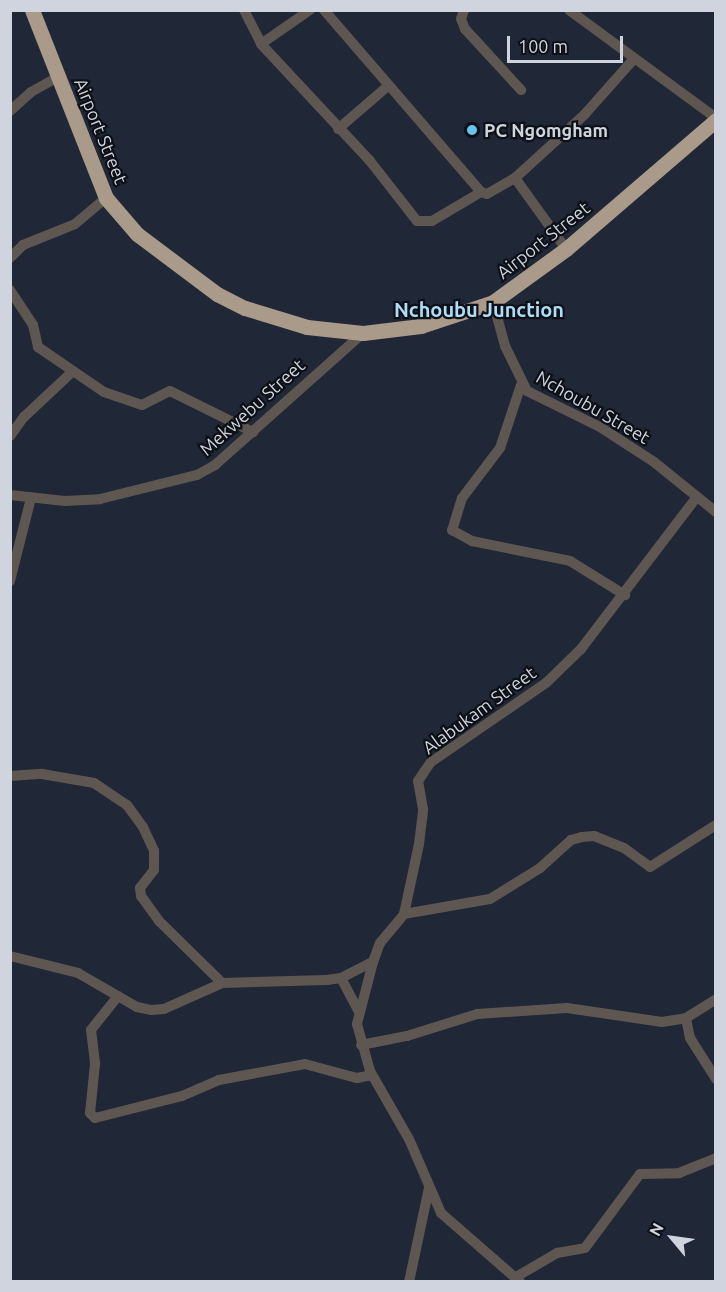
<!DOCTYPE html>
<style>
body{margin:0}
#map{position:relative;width:726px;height:1292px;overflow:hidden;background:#202736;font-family:Ubuntu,sans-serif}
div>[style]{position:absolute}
.minor>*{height:10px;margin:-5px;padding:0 5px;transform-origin:5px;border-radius:5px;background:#5e5751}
.highway>*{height:15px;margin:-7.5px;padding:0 7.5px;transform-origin:7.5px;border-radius:7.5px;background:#aa9a8a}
.dots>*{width:16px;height:16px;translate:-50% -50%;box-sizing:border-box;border:3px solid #0d1017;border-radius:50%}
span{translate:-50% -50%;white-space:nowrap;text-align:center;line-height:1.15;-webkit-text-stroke:4.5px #0d1017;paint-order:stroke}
.poi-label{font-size:18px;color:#cfd4de;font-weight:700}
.left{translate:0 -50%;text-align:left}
.street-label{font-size:18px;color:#cfd4de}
.neighbourhood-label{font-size:20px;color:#aedef6;font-weight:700}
.frame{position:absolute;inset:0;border:12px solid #cfd4de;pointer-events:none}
.north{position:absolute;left:642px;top:1208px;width:60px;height:60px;-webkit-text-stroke:4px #0d1017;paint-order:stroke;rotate:299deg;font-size:16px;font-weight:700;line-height:24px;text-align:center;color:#cfd4de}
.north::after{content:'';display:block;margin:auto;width:21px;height:27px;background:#cfd4de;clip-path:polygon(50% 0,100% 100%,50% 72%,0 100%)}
.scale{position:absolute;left:507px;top:36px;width:116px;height:27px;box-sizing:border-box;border:3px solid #cfd4de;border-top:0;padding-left:8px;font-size:18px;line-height:21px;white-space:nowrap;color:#cfd4de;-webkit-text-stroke:4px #0d1017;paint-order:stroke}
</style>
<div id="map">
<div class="minor">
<div style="left:244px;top:10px;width:38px;rotate:63deg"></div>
<div style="left:261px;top:44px;width:160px;rotate:47deg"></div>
<div style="left:370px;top:161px;width:76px;rotate:51.9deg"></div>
<div style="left:417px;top:221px;width:15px"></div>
<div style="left:432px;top:221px;width:57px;rotate:-30.6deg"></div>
<div style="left:324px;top:10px;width:240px;rotate:49.2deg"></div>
<div style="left:481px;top:192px;width:6px;rotate:18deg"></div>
<div style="left:487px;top:194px;width:32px;rotate:-30deg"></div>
<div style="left:515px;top:178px;width:87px;rotate:54.3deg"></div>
<div style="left:464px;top:10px;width:9px;rotate:108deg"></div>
<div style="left:461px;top:19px;width:11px;rotate:68deg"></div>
<div style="left:465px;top:29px;width:83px;rotate:47.4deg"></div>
<div style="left:569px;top:10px;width:182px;rotate:36.3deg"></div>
<div style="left:261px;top:44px;width:60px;rotate:-34.8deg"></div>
<div style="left:10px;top:111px;width:28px;rotate:-42deg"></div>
<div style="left:31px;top:92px;width:31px;rotate:-29deg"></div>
<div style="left:338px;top:129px;width:67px;rotate:-40.8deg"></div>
<div style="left:515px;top:178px;width:95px;rotate:-42.4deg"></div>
<div style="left:585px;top:114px;width:72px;rotate:-48.4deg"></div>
<div style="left:10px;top:258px;width:18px;rotate:-45deg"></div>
<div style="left:23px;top:245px;width:56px;rotate:-22deg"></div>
<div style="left:75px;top:224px;width:40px;rotate:-40deg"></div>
<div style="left:10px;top:290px;width:42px;rotate:56.7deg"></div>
<div style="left:33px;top:325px;width:23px;rotate:77deg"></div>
<div style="left:38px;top:347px;width:80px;rotate:34.3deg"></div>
<div style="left:104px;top:392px;width:40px;rotate:18.9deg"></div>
<div style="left:142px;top:405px;width:31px;rotate:-27deg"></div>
<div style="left:170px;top:391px;width:93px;rotate:26.3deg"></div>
<div style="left:493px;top:302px;width:46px;rotate:74.7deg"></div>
<div style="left:505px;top:346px;width:50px;rotate:63.9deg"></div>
<div style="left:527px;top:391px;width:81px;rotate:26.3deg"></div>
<div style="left:600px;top:427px;width:64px;rotate:32.9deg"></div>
<div style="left:654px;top:462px;width:80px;rotate:38.9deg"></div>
<div style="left:521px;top:385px;width:66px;rotate:108.4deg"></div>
<div style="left:500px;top:448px;width:63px;rotate:127.2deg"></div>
<div style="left:462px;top:498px;width:34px;rotate:107deg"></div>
<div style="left:452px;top:530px;width:23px;rotate:29deg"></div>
<div style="left:472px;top:541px;width:100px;rotate:11.5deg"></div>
<div style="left:570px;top:561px;width:65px;rotate:31.7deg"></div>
<div style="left:10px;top:436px;width:24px;rotate:-54deg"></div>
<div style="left:24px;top:417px;width:66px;rotate:-43.2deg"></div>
<div style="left:10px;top:495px;width:55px;rotate:6.2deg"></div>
<div style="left:65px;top:501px;width:35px;rotate:-3deg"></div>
<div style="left:100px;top:499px;width:100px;rotate:-13.9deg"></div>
<div style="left:197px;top:475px;width:21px;rotate:-29deg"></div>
<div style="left:215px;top:465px;width:198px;rotate:-41.7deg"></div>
<div style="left:10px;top:581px;width:86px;rotate:-75.8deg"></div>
<div style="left:10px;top:776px;width:32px;rotate:-4deg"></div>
<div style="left:42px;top:774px;width:53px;rotate:9.8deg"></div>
<div style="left:94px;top:783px;width:40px;rotate:34deg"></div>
<div style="left:127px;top:805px;width:27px;rotate:54deg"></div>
<div style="left:143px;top:827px;width:26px;rotate:65deg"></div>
<div style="left:154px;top:851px;width:19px;rotate:90deg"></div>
<div style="left:154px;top:870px;width:23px;rotate:128deg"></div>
<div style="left:140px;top:888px;width:8px;rotate:83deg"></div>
<div style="left:141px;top:896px;width:31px;rotate:54deg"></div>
<div style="left:159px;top:921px;width:88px;rotate:44.5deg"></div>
<div style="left:404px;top:914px;width:87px;rotate:-9.9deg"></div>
<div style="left:490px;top:899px;width:59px;rotate:-31.8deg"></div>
<div style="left:540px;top:868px;width:42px;rotate:-42.1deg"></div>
<div style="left:571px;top:840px;width:11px;rotate:-15deg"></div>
<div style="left:582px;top:837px;width:12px;rotate:-5deg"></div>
<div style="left:594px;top:836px;width:32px;rotate:22deg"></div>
<div style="left:624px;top:848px;width:32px;rotate:36deg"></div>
<div style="left:650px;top:867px;width:78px;rotate:-32.5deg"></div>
<div style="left:10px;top:956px;width:70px;rotate:14deg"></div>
<div style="left:78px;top:973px;width:68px;rotate:30deg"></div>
<div style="left:137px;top:1007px;width:14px;rotate:12deg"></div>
<div style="left:151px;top:1010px;width:13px;rotate:-4deg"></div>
<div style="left:164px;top:1009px;width:64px;rotate:-24.1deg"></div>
<div style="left:222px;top:983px;width:105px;rotate:-1.6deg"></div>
<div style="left:327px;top:980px;width:14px;rotate:-8deg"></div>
<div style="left:341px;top:978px;width:36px;rotate:-27deg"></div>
<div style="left:373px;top:962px;width:20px;rotate:-70deg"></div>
<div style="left:380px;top:943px;width:38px;rotate:-50deg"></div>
<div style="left:404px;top:914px;width:72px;rotate:-77.9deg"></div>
<div style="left:419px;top:844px;width:35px;rotate:-83deg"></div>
<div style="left:423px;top:809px;width:28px;rotate:-100deg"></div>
<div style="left:418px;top:781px;width:11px;rotate:-56deg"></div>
<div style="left:424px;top:772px;width:12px;rotate:-55deg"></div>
<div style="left:431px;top:762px;width:140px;rotate:-34.5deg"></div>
<div style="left:546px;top:683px;width:49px;rotate:-44.2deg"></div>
<div style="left:581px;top:649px;width:191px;rotate:-52.7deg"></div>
<div style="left:373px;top:962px;width:64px;rotate:104.5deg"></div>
<div style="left:357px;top:1024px;width:49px;rotate:74.5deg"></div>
<div style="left:370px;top:1071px;width:78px;rotate:60.2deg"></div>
<div style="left:409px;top:1139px;width:81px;rotate:66.6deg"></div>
<div style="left:441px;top:1213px;width:105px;rotate:41.1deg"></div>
<div style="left:341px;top:978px;width:38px;rotate:62deg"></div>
<div style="left:118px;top:996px;width:43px;rotate:128.5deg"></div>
<div style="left:91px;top:1030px;width:34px;rotate:83deg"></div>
<div style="left:95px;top:1064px;width:49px;rotate:95.8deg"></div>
<div style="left:90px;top:1113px;width:7px;rotate:45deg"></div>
<div style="left:95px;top:1118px;width:90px;rotate:-14.2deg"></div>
<div style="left:182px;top:1096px;width:40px;rotate:-23.4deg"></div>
<div style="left:219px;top:1080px;width:87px;rotate:-10.5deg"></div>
<div style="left:305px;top:1064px;width:54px;rotate:15.1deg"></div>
<div style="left:357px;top:1078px;width:15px;rotate:-11deg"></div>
<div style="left:686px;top:1018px;width:20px;rotate:79deg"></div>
<div style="left:690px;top:1038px;width:49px;rotate:57.6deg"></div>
<div style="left:361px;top:1045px;width:47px;rotate:-11.1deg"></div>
<div style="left:407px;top:1036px;width:73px;rotate:-17.4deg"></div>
<div style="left:477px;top:1014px;width:90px;rotate:-3.8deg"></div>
<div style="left:567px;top:1008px;width:96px;rotate:8.4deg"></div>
<div style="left:662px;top:1022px;width:24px;rotate:-9deg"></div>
<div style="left:686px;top:1018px;width:36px;rotate:-32deg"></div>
<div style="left:516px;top:1277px;width:48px;rotate:-30.3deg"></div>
<div style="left:557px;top:1253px;width:28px;rotate:-10deg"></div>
<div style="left:585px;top:1248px;width:92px;rotate:-53.4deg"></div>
<div style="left:640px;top:1174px;width:39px;rotate:-1deg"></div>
<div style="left:679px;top:1173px;width:40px;rotate:-22deg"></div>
<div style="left:409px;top:1282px;width:96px;rotate:-78deg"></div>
</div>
<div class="highway">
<div style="left:32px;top:10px;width:202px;rotate:68.5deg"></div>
<div style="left:106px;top:198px;width:48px;rotate:49.3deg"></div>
<div style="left:137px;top:234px;width:100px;rotate:36.9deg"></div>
<div style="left:217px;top:294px;width:31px;rotate:27deg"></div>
<div style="left:245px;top:308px;width:65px;rotate:17deg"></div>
<div style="left:307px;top:327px;width:56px;rotate:6.1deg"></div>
<div style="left:363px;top:333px;width:58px;rotate:-6.9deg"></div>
<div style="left:421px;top:326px;width:76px;rotate:-18.4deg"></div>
<div style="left:493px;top:302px;width:90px;rotate:-36deg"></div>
<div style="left:566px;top:249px;width:198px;rotate:-40.7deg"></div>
</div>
<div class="dots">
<div style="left:472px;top:130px;background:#66c4ef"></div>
</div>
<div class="poi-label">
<span class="left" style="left:484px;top:130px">PC Ngomgham</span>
</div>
<div class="street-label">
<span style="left:101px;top:131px;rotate:68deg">Airport Street</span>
<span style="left:543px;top:240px;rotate:-38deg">Airport Street</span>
<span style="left:252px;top:407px;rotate:-42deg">Mekwebu Street</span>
<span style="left:593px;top:407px;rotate:30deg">Nchoubu Street</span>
<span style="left:479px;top:710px;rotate:-36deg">Alabukam Street</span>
</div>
<div class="neighbourhood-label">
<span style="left:479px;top:309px">Nchoubu Junction</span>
</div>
<div class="frame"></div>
<div class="north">N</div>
<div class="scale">100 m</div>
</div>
